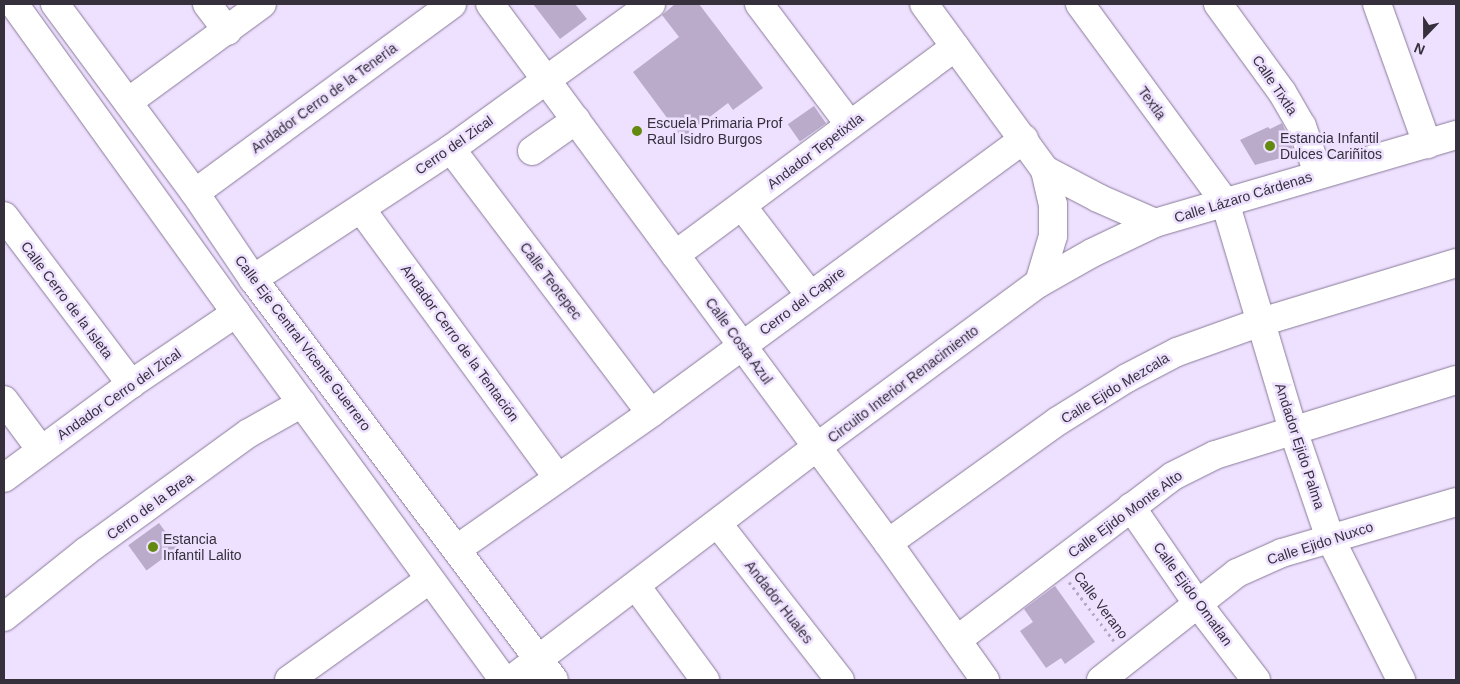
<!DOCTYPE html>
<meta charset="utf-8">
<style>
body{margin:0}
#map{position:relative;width:1460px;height:684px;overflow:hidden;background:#eee0ff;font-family:Arial,sans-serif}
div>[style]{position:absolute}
.building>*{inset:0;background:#b9abc9;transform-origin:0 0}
.path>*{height:3px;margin-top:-1.5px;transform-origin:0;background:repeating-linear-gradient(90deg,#b5aac3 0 2.5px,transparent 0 6.5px)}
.roads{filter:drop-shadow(0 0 1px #887b97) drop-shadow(0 0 1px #887b97)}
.minor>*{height:28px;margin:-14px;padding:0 14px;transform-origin:14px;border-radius:14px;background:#fff}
.major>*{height:28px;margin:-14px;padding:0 14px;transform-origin:14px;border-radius:14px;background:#fff}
.dots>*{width:14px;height:14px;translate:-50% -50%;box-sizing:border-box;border:2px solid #eee0ff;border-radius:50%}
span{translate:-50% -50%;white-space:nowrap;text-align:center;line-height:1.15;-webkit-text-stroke:5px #eee0ff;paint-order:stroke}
.street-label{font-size:14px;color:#35303c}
.poi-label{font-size:14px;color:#35303c}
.left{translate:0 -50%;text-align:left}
.frame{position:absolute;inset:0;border:5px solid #35303c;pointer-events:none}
.north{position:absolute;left:1400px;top:10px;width:50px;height:50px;-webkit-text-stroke:4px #eee0ff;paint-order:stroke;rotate:202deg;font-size:14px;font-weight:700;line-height:20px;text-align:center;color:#35303c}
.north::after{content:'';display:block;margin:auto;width:18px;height:22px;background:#35303c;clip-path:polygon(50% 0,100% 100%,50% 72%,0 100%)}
</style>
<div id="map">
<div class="building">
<div style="clip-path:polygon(533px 4px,575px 4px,587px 19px,560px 39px)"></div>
<div style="clip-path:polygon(675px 4px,699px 4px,763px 88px,733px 110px,728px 103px,682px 138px,633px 72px,679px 37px,662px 15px)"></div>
<div style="left:814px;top:106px;width:21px;height:32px;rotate:55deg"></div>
<div style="clip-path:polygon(1282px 123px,1295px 154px,1255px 165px,1240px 140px,1268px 127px,1270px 129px)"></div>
<div style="left:159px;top:523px;width:31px;height:38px;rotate:54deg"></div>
<div style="clip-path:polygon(1055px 586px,1095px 642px,1065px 664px,1061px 658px,1046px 668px,1020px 631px,1033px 622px,1024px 609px)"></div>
</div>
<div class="path">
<div style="left:1069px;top:582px;width:74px;rotate:52.7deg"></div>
</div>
<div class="roads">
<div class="minor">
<div style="left:207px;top:4px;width:34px;rotate:53deg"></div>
<div style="left:490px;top:4px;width:670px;rotate:53.56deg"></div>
<div style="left:888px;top:543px;width:168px;rotate:54.7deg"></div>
<div style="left:759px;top:4px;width:150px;rotate:53.1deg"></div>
<div style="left:1080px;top:4px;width:245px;rotate:53.8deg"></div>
<div style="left:1225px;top:202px;width:238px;rotate:73.4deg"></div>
<div style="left:1293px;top:430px;width:114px;rotate:71.1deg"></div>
<div style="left:1330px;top:538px;width:159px;rotate:63.4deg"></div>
<div style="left:1218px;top:4px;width:109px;rotate:54deg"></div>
<div style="left:1282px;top:92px;width:39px;rotate:60deg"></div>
<div style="left:1302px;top:126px;width:51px;rotate:71.6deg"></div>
<div style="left:1377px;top:4px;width:149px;rotate:70.3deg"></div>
<div style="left:128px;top:102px;width:166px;rotate:-36.2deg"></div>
<div style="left:451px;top:149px;width:331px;rotate:52.9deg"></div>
<div style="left:532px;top:151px;width:54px;rotate:-35.2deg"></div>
<div style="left:195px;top:193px;width:319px;rotate:-36.3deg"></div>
<div style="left:742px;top:206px;width:112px;rotate:52.6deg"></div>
<div style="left:361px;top:209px;width:333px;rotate:53.8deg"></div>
<div style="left:4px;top:216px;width:211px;rotate:52.9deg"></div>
<div style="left:675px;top:255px;width:349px;rotate:-36.6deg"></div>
<div style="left:253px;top:279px;width:237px;rotate:-33.3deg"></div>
<div style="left:451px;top:149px;width:247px;rotate:-35.9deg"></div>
<div style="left:4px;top:400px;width:62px;rotate:53.5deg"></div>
<div style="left:4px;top:478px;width:158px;rotate:-36.5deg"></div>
<div style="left:131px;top:384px;width:127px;rotate:-34.1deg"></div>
<div style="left:1131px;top:507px;width:116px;rotate:55.5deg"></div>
<div style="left:1197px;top:603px;width:97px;rotate:52.5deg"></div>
<div style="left:718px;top:524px;width:198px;rotate:52deg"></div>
<div style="left:888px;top:543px;width:209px;rotate:-35.7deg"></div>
<div style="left:1058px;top:421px;width:81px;rotate:-31.9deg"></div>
<div style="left:1127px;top:378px;width:56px;rotate:-27.5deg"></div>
<div style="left:1177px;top:352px;width:89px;rotate:-19.7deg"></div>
<div style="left:1261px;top:322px;width:204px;rotate:-16.8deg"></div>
<div style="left:457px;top:549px;width:237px;rotate:-35deg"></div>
<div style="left:651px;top:413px;width:463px;rotate:-36.3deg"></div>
<div style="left:636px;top:586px;width:117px;rotate:53.7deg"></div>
<div style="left:4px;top:617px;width:104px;rotate:-38.7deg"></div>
<div style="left:85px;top:552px;width:203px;rotate:-36deg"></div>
<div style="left:249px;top:433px;width:61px;rotate:-29.5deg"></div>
<div style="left:957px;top:640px;width:271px;rotate:-37.2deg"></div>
<div style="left:1173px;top:476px;width:47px;rotate:-26.6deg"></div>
<div style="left:1215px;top:455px;width:252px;rotate:-17.3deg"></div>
<div style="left:289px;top:680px;width:173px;rotate:-35.6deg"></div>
<div style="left:1101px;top:680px;width:173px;rotate:-38.2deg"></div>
<div style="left:1237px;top:573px;width:49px;rotate:-24deg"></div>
<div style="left:1282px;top:553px;width:181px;rotate:-16.3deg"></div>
</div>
<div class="major">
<div style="left:14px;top:4px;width:380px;rotate:54.3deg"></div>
<div style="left:236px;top:313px;width:454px;rotate:53.9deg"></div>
<div style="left:55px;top:4px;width:235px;rotate:53.5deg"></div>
<div style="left:195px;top:193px;width:104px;rotate:56deg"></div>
<div style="left:253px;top:279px;width:501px;rotate:53.11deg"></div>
<div style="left:1045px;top:170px;width:60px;rotate:27.8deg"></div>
<div style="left:1098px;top:198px;width:62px;rotate:23.7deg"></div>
<div style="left:1039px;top:283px;width:61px;rotate:-29.5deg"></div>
<div style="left:1092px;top:253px;width:70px;rotate:-25.5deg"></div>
<div style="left:1155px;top:223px;width:314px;rotate:-16.3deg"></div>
<div style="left:511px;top:680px;width:385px;rotate:-37.3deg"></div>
<div style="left:817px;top:447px;width:276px;rotate:-36.5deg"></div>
<div style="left:1039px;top:283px;width:49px;rotate:-73.4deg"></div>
<div style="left:1053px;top:236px;width:31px;rotate:-90deg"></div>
<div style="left:1053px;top:205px;width:36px;rotate:-103deg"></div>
<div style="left:1045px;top:170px;width:205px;rotate:-126.1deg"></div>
</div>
</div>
<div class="dots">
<div style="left:637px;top:131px;background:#638911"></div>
<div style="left:1270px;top:146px;background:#638911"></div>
<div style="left:153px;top:547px;background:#638911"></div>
</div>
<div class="street-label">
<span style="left:1275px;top:85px;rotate:56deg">Calle Tixtla</span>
<span style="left:324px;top:98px;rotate:-36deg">Andador Cerro de la Tenería</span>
<span style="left:1152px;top:103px;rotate:54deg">Textla</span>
<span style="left:454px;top:145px;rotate:-35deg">Cerro del Zical</span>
<span style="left:815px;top:151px;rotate:-37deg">Andador Tepetixtla</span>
<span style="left:1243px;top:197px;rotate:-17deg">Calle Lázaro Cárdenas</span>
<span style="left:551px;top:281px;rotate:53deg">Calle Teotepec</span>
<span style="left:67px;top:300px;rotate:53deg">Calle Cerro de la Isleta</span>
<span style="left:802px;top:301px;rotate:-37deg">Cerro del Capire</span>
<span style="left:739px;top:341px;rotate:54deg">Calle Costa Azul</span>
<span style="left:303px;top:343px;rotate:53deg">Calle Eje Central Vicente Guerrero</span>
<span style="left:460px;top:343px;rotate:54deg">Andador Cerro de la Tentación</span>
<span style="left:903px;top:384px;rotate:-37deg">Circuito Interior Renacimiento</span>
<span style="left:1115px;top:388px;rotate:-31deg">Calle Ejido Mezcala</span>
<span style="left:119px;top:394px;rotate:-35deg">Andador Cerro del Zical</span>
<span style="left:1300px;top:446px;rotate:72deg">Andador Ejido Palma</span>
<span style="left:150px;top:506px;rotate:-36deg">Cerro de la Brea</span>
<span style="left:1125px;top:514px;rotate:-36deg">Calle Ejido Monte Alto</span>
<span style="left:1320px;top:543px;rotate:-18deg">Calle Ejido Nuxco</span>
<span style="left:1193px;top:594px;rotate:54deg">Calle Ejido Omatlan</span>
<span style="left:779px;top:602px;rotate:52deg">Andador Huales</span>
<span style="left:1101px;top:605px;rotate:53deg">Calle Verano</span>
</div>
<div class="poi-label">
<span class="left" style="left:647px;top:131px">Escuela Primaria Prof<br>Raul Isidro Burgos</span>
<span class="left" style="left:1280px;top:146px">Estancia Infantil<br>Dulces Cariñitos</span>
<span class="left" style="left:163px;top:547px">Estancia<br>Infantil Lalito</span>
</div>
<div class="frame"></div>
<div class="north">N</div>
</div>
